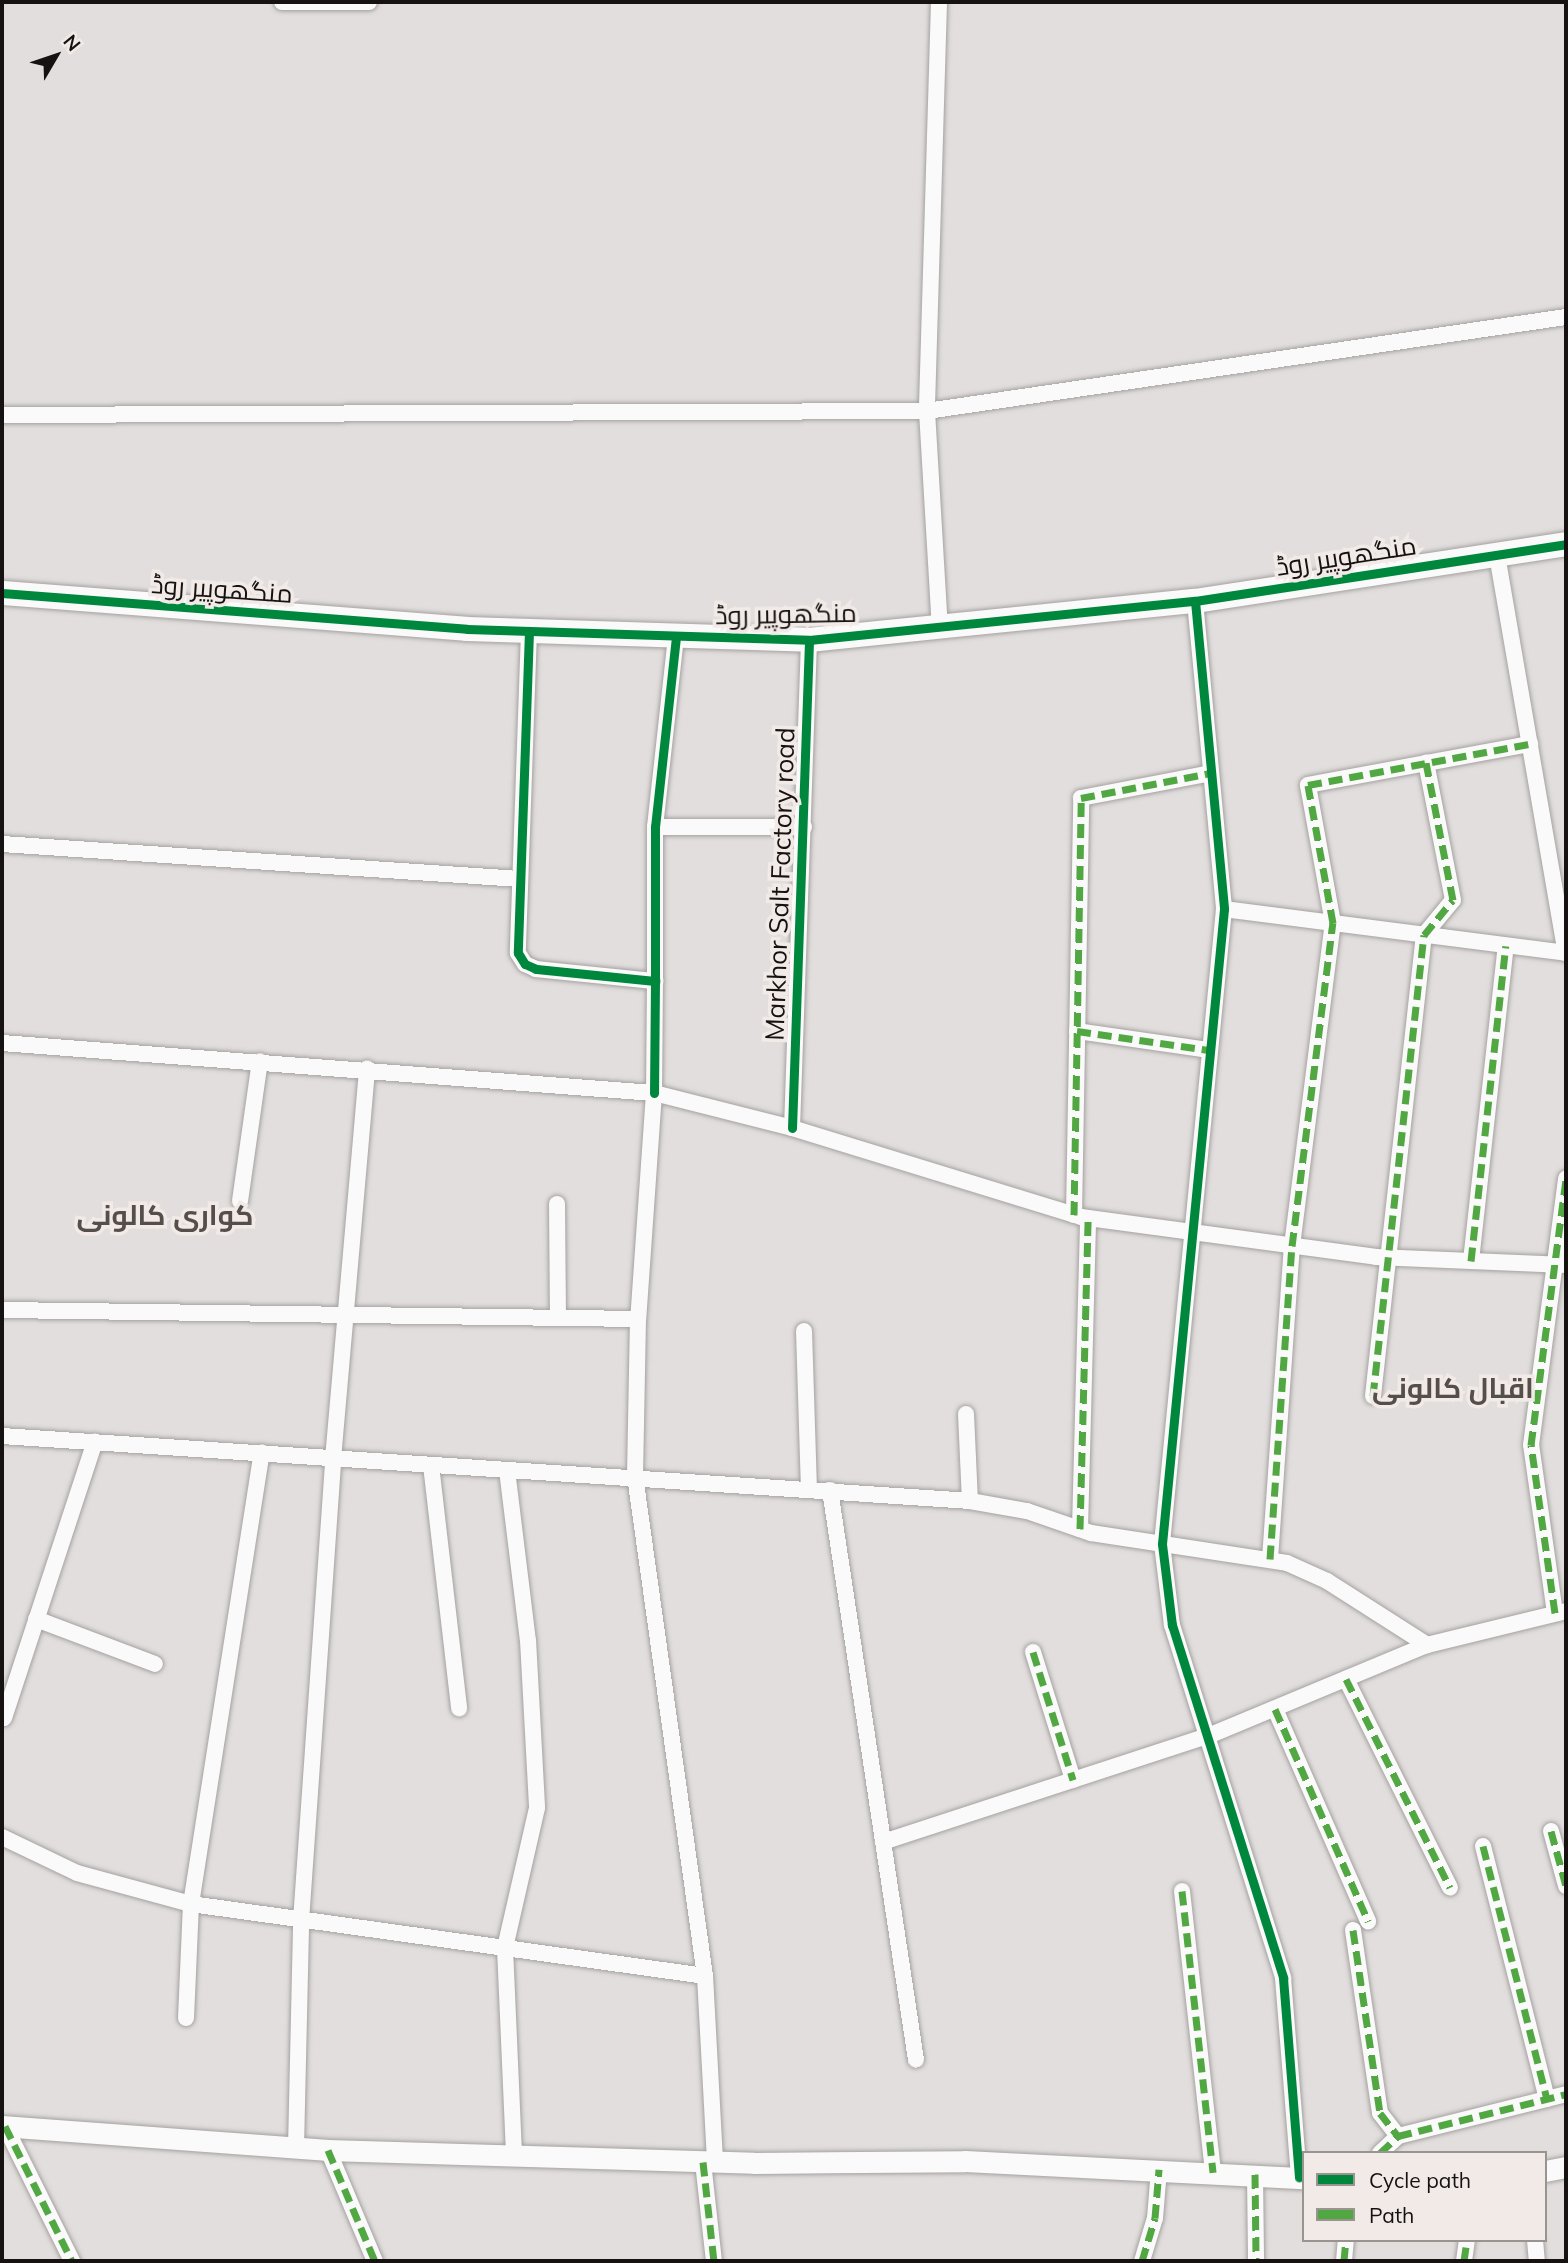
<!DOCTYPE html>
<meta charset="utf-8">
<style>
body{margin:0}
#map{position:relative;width:1568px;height:2263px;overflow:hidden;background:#e2dedd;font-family:Mulish,Cairo,sans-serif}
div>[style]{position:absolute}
.roads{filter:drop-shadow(0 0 2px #a4a2a0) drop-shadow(0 0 2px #a4a2a0)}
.street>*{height:16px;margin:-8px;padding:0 8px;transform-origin:8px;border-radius:8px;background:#fbfafa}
.secondary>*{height:21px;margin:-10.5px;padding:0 10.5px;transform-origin:10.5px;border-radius:10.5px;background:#fbfafa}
.primary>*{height:24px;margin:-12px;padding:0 12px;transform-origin:12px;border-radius:12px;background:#fbfafa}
.quiet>*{height:7px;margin-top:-3.5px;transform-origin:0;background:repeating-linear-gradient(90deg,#51a842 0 14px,transparent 0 21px)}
.cycleway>*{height:9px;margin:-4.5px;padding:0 4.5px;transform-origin:4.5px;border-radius:4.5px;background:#00873e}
span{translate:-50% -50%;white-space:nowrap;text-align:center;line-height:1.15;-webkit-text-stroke:7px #f2eae7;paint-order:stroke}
.street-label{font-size:26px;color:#151211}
.neighbourhood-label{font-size:28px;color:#554f4c;font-weight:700}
.frame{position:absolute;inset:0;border:4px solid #151211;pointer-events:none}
.legend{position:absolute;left:1302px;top:2151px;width:245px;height:91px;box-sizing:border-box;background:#f2eae7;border:2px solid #9a9491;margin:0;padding:9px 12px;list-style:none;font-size:21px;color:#151211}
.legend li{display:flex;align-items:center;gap:14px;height:35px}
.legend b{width:35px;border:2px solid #9a9491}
.north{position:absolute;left:21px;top:21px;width:70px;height:70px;-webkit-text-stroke:5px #f2eae7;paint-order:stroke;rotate:51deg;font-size:19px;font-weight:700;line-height:28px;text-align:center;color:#151211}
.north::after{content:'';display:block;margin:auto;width:24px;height:32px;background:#151211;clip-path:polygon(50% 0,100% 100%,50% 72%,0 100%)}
</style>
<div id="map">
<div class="roads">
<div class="street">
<div style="left:282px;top:2px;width:87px"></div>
<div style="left:939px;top:2px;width:409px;rotate:91.7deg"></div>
<div style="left:927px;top:411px;width:216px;rotate:86.6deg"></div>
<div style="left:2px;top:415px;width:925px;rotate:-0.25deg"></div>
<div style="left:927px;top:411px;width:646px;rotate:-8.37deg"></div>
<div style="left:1497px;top:555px;width:404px;rotate:80.2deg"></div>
<div style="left:1195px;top:601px;width:309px;rotate:84.6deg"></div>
<div style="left:1224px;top:909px;width:638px;rotate:95.58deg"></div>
<div style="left:1162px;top:1544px;width:82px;rotate:83deg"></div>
<div style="left:1172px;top:1625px;width:370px;rotate:72.5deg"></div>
<div style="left:1283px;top:1978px;width:200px;rotate:85.4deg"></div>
<div style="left:529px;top:631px;width:322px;rotate:92deg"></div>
<div style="left:518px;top:953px;width:13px;rotate:58deg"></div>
<div style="left:525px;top:964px;width:12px;rotate:24deg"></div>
<div style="left:536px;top:969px;width:120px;rotate:5.8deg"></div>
<div style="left:655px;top:981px;width:112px;rotate:90.5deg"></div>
<div style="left:654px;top:1093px;width:227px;rotate:94deg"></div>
<div style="left:638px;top:1319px;width:157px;rotate:91.1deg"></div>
<div style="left:635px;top:1476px;width:505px;rotate:82.03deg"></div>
<div style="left:705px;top:1976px;width:186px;rotate:86.9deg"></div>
<div style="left:655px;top:827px;width:149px"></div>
<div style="left:2px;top:844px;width:519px;rotate:3.87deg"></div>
<div style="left:1224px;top:909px;width:345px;rotate:7.3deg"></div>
<div style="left:655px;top:981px;width:154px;rotate:-90deg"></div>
<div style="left:655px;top:827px;width:192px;rotate:-83.7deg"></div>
<div style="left:1077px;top:1031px;width:133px;rotate:8.2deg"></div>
<div style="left:2px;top:1043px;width:654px;rotate:4.39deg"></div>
<div style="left:654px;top:1093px;width:142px;rotate:14.2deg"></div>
<div style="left:792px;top:1128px;width:302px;rotate:17.1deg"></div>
<div style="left:1081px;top:1217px;width:298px;rotate:7.7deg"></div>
<div style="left:1376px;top:1257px;width:190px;rotate:2.4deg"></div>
<div style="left:792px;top:1128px;width:488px;rotate:-88deg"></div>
<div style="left:240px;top:1201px;width:141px;rotate:-81.9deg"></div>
<div style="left:557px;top:1204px;width:114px;rotate:89.5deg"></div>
<div style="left:1074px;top:1215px;width:417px;rotate:-89deg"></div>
<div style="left:1081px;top:798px;width:132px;rotate:-10.9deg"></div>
<div style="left:1471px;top:1261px;width:317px;rotate:-83.7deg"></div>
<div style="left:2px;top:1310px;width:636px;rotate:0.81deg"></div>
<div style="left:804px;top:1331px;width:157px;rotate:88.2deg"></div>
<div style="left:1373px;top:1396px;width:464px;rotate:-83.7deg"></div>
<div style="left:1424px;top:935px;width:45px;rotate:-50.4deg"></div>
<div style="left:1453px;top:900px;width:140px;rotate:-101.1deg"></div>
<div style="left:966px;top:1414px;width:87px;rotate:87.4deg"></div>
<div style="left:2px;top:1436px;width:970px;rotate:3.84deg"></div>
<div style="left:970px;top:1501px;width:58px;rotate:10deg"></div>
<div style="left:1027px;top:1511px;width:68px;rotate:19deg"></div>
<div style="left:1091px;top:1533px;width:198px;rotate:8.7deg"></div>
<div style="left:1287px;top:1563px;width:44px;rotate:24.2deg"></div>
<div style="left:1327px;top:1581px;width:119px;rotate:32.6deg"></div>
<div style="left:431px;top:1465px;width:245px;rotate:83.4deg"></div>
<div style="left:507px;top:1470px;width:171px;rotate:83deg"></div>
<div style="left:528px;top:1640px;width:168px;rotate:86.9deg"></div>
<div style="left:537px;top:1808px;width:144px;rotate:102.9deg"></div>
<div style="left:505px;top:1948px;width:204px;rotate:87.5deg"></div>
<div style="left:830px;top:1490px;width:576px;rotate:81.42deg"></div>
<div style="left:1080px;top:1529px;width:311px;rotate:-88.5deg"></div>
<div style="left:1270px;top:1559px;width:314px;rotate:-86deg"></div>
<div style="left:1292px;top:1246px;width:326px;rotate:-82.8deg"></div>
<div style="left:1333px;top:923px;width:140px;rotate:-100.3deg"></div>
<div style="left:1308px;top:785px;width:226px;rotate:-10.5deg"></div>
<div style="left:1555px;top:1613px;width:170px;rotate:-98.1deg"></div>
<div style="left:1531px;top:1445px;width:269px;rotate:-82.5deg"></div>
<div style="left:36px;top:1619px;width:127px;rotate:20.7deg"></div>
<div style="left:1033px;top:1652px;width:134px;rotate:72.6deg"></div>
<div style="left:1346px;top:1679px;width:233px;rotate:63.5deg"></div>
<div style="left:1275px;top:1709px;width:232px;rotate:66.3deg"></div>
<div style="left:4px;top:1718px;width:291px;rotate:-71.8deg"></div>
<div style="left:1551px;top:1831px;width:57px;rotate:74.7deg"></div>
<div style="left:2px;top:1837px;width:83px;rotate:25.6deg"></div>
<div style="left:77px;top:1873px;width:118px;rotate:15.2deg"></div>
<div style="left:191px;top:1904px;width:519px;rotate:7.97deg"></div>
<div style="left:883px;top:1842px;width:342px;rotate:-18.1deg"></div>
<div style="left:1208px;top:1736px;width:237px;rotate:-22.6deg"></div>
<div style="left:1427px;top:1645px;width:143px;rotate:-13.7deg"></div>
<div style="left:1483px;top:1846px;width:261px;rotate:75.8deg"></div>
<div style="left:1182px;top:1891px;width:283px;rotate:83.7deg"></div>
<div style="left:1353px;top:1930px;width:185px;rotate:81.6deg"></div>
<div style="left:1380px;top:2113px;width:29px;rotate:52deg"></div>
<div style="left:186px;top:2018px;width:114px;rotate:-87.5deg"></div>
<div style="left:191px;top:1904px;width:457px;rotate:-81.1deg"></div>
<div style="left:5px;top:2126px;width:151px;rotate:63.6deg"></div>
<div style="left:296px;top:2148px;width:227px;rotate:-88.7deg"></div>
<div style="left:301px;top:1921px;width:463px;rotate:-86deg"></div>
<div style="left:333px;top:1459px;width:392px;rotate:-85deg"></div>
<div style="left:328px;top:2150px;width:121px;rotate:67.1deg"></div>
<div style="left:1380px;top:2153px;width:25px;rotate:-43deg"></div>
<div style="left:1398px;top:2136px;width:173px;rotate:-14deg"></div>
<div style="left:703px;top:2162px;width:100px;rotate:83.7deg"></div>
<div style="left:1255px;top:2174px;width:87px;rotate:89.3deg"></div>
<div style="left:1535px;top:2240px;width:21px;rotate:85deg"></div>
<div style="left:1142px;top:2261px;width:45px;rotate:-73.2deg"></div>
<div style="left:1155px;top:2218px;width:49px;rotate:-85.3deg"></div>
<div style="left:1344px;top:2261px;width:21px;rotate:-85deg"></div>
<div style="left:1464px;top:2261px;width:21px;rotate:-82deg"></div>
</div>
<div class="secondary">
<div style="left:2px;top:2126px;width:327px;rotate:4.2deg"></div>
<div style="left:328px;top:2150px;width:426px;rotate:1.7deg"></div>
<div style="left:754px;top:2163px;width:211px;rotate:-0.5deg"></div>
<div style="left:965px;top:2161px;width:339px;rotate:2.9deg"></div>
<div style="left:1545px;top:2171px;width:21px;rotate:-11deg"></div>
</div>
<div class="primary">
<div style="left:2px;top:593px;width:466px;rotate:4.4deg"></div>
<div style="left:467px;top:629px;width:342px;rotate:1.8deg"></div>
<div style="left:809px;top:640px;width:388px;rotate:-5.8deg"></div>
<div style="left:1195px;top:601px;width:375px;rotate:-8.7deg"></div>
</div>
</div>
<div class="quiet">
<div style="left:1077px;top:1031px;width:133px;rotate:8.2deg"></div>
<div style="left:1074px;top:1215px;width:417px;rotate:-89deg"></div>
<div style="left:1081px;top:798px;width:132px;rotate:-10.9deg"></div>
<div style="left:1471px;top:1261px;width:317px;rotate:-83.7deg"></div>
<div style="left:1373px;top:1396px;width:464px;rotate:-83.7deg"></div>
<div style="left:1424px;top:935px;width:45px;rotate:-50.4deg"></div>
<div style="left:1453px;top:900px;width:140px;rotate:-101.1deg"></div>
<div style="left:1080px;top:1529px;width:311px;rotate:-88.5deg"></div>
<div style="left:1270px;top:1559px;width:314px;rotate:-86deg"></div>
<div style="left:1292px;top:1246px;width:326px;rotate:-82.8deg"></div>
<div style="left:1333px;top:923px;width:140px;rotate:-100.3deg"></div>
<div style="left:1308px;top:785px;width:226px;rotate:-10.5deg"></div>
<div style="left:1555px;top:1613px;width:170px;rotate:-98.1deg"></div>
<div style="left:1531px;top:1445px;width:269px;rotate:-82.5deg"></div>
<div style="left:1033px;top:1652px;width:134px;rotate:72.6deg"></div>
<div style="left:1346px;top:1679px;width:233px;rotate:63.5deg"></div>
<div style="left:1275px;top:1709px;width:232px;rotate:66.3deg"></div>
<div style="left:1551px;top:1831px;width:57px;rotate:74.7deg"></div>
<div style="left:1483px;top:1846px;width:261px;rotate:75.8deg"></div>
<div style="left:1182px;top:1891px;width:283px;rotate:83.7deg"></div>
<div style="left:1353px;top:1930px;width:185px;rotate:81.6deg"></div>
<div style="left:1380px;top:2113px;width:29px;rotate:52deg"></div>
<div style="left:5px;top:2126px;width:151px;rotate:63.6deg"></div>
<div style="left:328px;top:2150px;width:121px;rotate:67.1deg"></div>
<div style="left:1380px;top:2153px;width:25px;rotate:-43deg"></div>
<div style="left:1398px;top:2136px;width:173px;rotate:-14deg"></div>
<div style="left:703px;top:2162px;width:100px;rotate:83.7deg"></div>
<div style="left:1255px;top:2174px;width:87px;rotate:89.3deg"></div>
<div style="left:1142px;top:2261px;width:45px;rotate:-73.2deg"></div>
<div style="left:1155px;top:2218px;width:49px;rotate:-85.3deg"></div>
<div style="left:1344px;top:2261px;width:21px;rotate:-85deg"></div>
<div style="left:1464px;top:2261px;width:21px;rotate:-82deg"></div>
</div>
<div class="cycleway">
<div style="left:2px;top:593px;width:466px;rotate:4.4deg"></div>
<div style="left:467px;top:629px;width:342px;rotate:1.8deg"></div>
<div style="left:809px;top:640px;width:388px;rotate:-5.8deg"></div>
<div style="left:1195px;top:601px;width:375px;rotate:-8.7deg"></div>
<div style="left:1195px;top:601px;width:309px;rotate:84.6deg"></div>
<div style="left:1224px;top:909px;width:638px;rotate:95.58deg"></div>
<div style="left:1162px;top:1544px;width:82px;rotate:83deg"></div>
<div style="left:1172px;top:1625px;width:370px;rotate:72.5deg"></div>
<div style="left:1283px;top:1978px;width:200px;rotate:85.4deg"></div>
<div style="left:529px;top:631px;width:322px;rotate:92deg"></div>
<div style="left:518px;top:953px;width:13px;rotate:58deg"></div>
<div style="left:525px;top:964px;width:12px;rotate:24deg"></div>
<div style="left:536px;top:969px;width:120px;rotate:5.8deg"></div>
<div style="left:655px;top:981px;width:112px;rotate:90.5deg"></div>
<div style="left:655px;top:981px;width:154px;rotate:-90deg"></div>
<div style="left:655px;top:827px;width:192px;rotate:-83.7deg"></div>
<div style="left:792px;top:1128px;width:488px;rotate:-88deg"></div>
</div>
<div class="street-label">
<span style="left:1346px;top:556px;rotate:-9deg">منگھوپیر روڈ</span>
<span style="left:222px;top:589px;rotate:4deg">منگھوپیر روڈ</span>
<span style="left:786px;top:614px;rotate:-1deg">منگھوپیر روڈ</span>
<span style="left:780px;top:884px;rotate:-88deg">Markhor Salt Factory road</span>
</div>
<div class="neighbourhood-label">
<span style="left:165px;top:1215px">کواری کالونی</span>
<span style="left:1453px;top:1388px">اقبال کالونی</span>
</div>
<div class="frame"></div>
<ul class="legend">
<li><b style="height:9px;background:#00873e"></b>Cycle path</li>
<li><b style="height:9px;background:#51a842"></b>Path</li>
</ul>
<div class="north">N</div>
</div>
